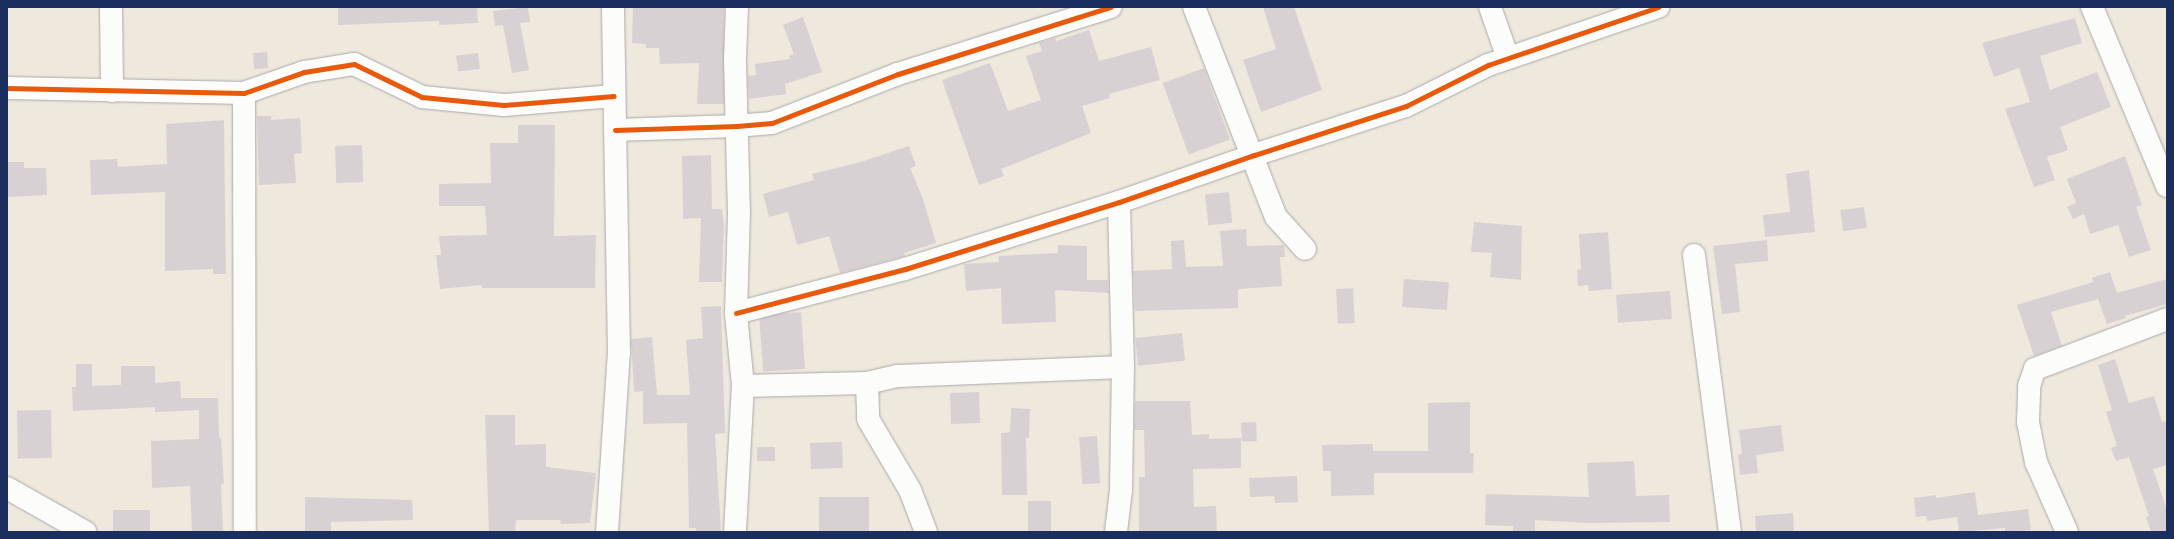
<!DOCTYPE html>
<style>
body{margin:0}
#map{position:relative;width:2174px;height:539px;overflow:hidden;background:#eee8dd;font-family:"IM FELL French Canon",serif}
div>[style]{position:absolute}
.building>*{inset:0;background:#d8d1d4;transform-origin:0 0}
.roads{filter:drop-shadow(0 0 1px #aaa9a8) drop-shadow(0 0 1px #aaa9a8)}
.minor>*{height:22px;margin:-11px;padding:0 11px;transform-origin:11px;border-radius:11px;background:#fcfcfa}
.cycleway>*{height:5px;margin:-2.5px;padding:0 2.5px;transform-origin:2.5px;border-radius:2.5px;background:#e8590c}
span{translate:-50% -50%;white-space:nowrap;text-align:center;line-height:1.15;-webkit-text-stroke:4px #fdfcf7;paint-order:stroke}
.frame{position:absolute;inset:0;border:8px solid #1b2f5e;pointer-events:none}
</style>
<div id="map">
<div class="building">
<div style="clip-path:polygon(338px 7px,477px 7px,478px 23px,439px 25px,439px 21px,338px 25px)"></div>
<div style="clip-path:polygon(528px 7px,530px 22px,520px 23px,529px 70px,512px 73px,503px 25px,495px 26px,493px 11px)"></div>
<div style="clip-path:polygon(633px 7px,724px 7px,724px 104px,697px 104px,699px 63px,660px 64px,659px 48px,646px 48px,646px 44px,632px 43px)"></div>
<div style="clip-path:polygon(1263px 7px,1294px 7px,1322px 90px,1261px 112px,1243px 60px,1276px 49px)"></div>
<div style="clip-path:polygon(803px 17px,822px 72px,785px 84px,786px 94px,749px 99px,748px 76px,756px 75px,755px 64px,790px 59px,789px 56px,794px 54px,783px 25px)"></div>
<div style="clip-path:polygon(2075px 18px,2082px 43px,2040px 56px,2050px 90px,2097px 72px,2111px 107px,2060px 127px,2068px 150px,2047px 157px,2055px 180px,2034px 187px,2005px 109px,2030px 102px,2019px 68px,1994px 77px,1982px 43px)"></div>
<div style="clip-path:polygon(1089px 30px,1099px 61px,1151px 47px,1160px 80px,1109px 94px,1110px 98px,1082px 106px,1091px 133px,1001px 169px,1004px 176px,979px 185px,942px 80px,990px 63px,1008px 111px,1041px 100px,1026px 56px,1042px 51px,1039px 43px,1055px 38px,1056px 41px)"></div>
<div style="left:267px;top:52px;width:16px;height:14px;rotate:86deg"></div>
<div style="left:478px;top:53px;width:16px;height:22px;rotate:83deg"></div>
<div style="left:1204px;top:68px;width:76px;height:44px;rotate:70deg"></div>
<div style="clip-path:polygon(257px 116px,271px 116px,271px 120px,300px 118px,302px 153px,294px 154px,296px 183px,259px 185px)"></div>
<div style="clip-path:polygon(224px 120px,226px 274px,213px 274px,213px 269px,165px 271px,165px 192px,91px 195px,90px 160px,117px 159px,118px 167px,167px 164px,166px 124px)"></div>
<div style="clip-path:polygon(518px 125px,555px 125px,554px 236px,596px 235px,595px 288px,482px 288px,482px 285px,440px 289px,436px 255px,441px 255px,439px 236px,487px 235px,485px 206px,439px 206px,439px 184px,491px 183px,490px 143px,518px 143px)"></div>
<div style="left:362px;top:145px;width:37px;height:27px;rotate:88deg"></div>
<div style="clip-path:polygon(909px 146px,916px 166px,910px 168px,923px 199px,936px 243px,904px 253px,905px 256px,840px 273px,829px 236px,797px 245px,788px 212px,769px 217px,763px 194px,814px 180px,812px 174px,861px 162px)"></div>
<div style="clip-path:polygon(711px 155px,712px 209px,722px 209px,724px 224px,722px 282px,699px 282px,701px 218px,683px 219px,682px 156px)"></div>
<div style="clip-path:polygon(2125px 156px,2142px 205px,2136px 207px,2151px 250px,2129px 257px,2118px 225px,2090px 234px,2084px 214px,2073px 219px,2067px 207px,2076px 203px,2067px 179px)"></div>
<div style="clip-path:polygon(7px 162px,24px 162px,24px 168px,46px 168px,47px 195px,7px 197px)"></div>
<div style="clip-path:polygon(1809px 170px,1815px 232px,1765px 237px,1763px 215px,1790px 212px,1786px 174px)"></div>
<div style="left:1229px;top:192px;width:31px;height:24px;rotate:84deg"></div>
<div style="left:1864px;top:207px;width:21px;height:24px;rotate:82deg"></div>
<div style="clip-path:polygon(1474px 222px,1522px 226px,1521px 280px,1490px 277px,1492px 253px,1471px 252px)"></div>
<div style="clip-path:polygon(1246px 229px,1247px 246px,1284px 245px,1285px 257px,1280px 257px,1282px 286px,1238px 289px,1238px 308px,1135px 311px,1133px 271px,1172px 269px,1171px 241px,1184px 240px,1186px 267px,1223px 266px,1220px 231px)"></div>
<div style="clip-path:polygon(1608px 232px,1612px 289px,1589px 291px,1588px 285px,1578px 286px,1577px 270px,1581px 269px,1579px 234px)"></div>
<div style="clip-path:polygon(1767px 240px,1768px 261px,1735px 264px,1740px 312px,1722px 314px,1713px 246px)"></div>
<div style="clip-path:polygon(1058px 245px,1087px 246px,1087px 280px,1108px 280px,1109px 293px,1055px 290px,1056px 322px,1002px 324px,1001px 288px,966px 291px,964px 264px,999px 262px,998px 256px,1058px 253px)"></div>
<div style="clip-path:polygon(2110px 272px,2117px 293px,2167px 279px,2167px 304px,2125px 316px,2126px 318px,2107px 324px,2098px 299px,2051px 312px,2062px 346px,2034px 356px,2017px 305px,2093px 282px,2092px 278px)"></div>
<div style="left:1404px;top:279px;width:45px;height:28px;rotate:4deg"></div>
<div style="left:1353px;top:288px;width:35px;height:17px;rotate:87deg"></div>
<div style="left:1670px;top:291px;width:28px;height:54px;rotate:86deg"></div>
<div style="clip-path:polygon(721px 306px,725px 433px,715px 434px,721px 532px,696px 532px,696px 528px,689px 528px,687px 423px,643px 424px,643px 391px,634px 392px,631px 339px,652px 337px,657px 395px,690px 395px,686px 340px,703px 338px,701px 307px)"></div>
<div style="left:801px;top:312px;width:57px;height:42px;rotate:86deg"></div>
<div style="left:1182px;top:333px;width:28px;height:47px;rotate:84deg"></div>
<div style="clip-path:polygon(2115px 359px,2129px 403px,2154px 396px,2162px 422px,2167px 421px,2167px 465px,2153px 469px,2167px 510px,2167px 532px,2151px 532px,2146px 517px,2149px 516px,2129px 457px,2116px 461px,2111px 448px,2117px 446px,2106px 412px,2112px 410px,2098px 365px)"></div>
<div style="clip-path:polygon(76px 364px,92px 364px,92px 386px,121px 385px,121px 366px,155px 366px,155px 383px,180px 381px,181px 398px,218px 398px,219px 438px,221px 438px,224px 484px,221px 484px,223px 532px,192px 532px,190px 486px,152px 488px,151px 441px,199px 439px,199px 410px,155px 412px,155px 407px,73px 411px,72px 387px,76px 387px)"></div>
<div style="left:979px;top:392px;width:31px;height:29px;rotate:88deg"></div>
<div style="clip-path:polygon(1135px 401px,1190px 401px,1192px 435px,1209px 434px,1209px 439px,1241px 438px,1241px 468px,1193px 469px,1194px 507px,1216px 506px,1217px 532px,1139px 532px,1139px 477px,1145px 477px,1144px 430px,1134px 430px)"></div>
<div style="clip-path:polygon(1470px 402px,1470px 453px,1474px 453px,1473px 473px,1374px 473px,1374px 495px,1331px 496px,1331px 471px,1323px 471px,1322px 445px,1373px 444px,1373px 451px,1428px 451px,1428px 403px)"></div>
<div style="clip-path:polygon(1011px 408px,1030px 409px,1029px 438px,1026px 438px,1027px 495px,1002px 495px,1001px 433px,1010px 432px)"></div>
<div style="left:51px;top:410px;width:48px;height:34px;rotate:89deg"></div>
<div style="clip-path:polygon(485px 415px,515px 415px,515px 445px,546px 444px,546px 467px,596px 473px,590px 523px,561px 524px,560px 520px,516px 520px,515px 532px,489px 532px)"></div>
<div style="left:1256px;top:422px;width:19px;height:15px;rotate:87deg"></div>
<div style="clip-path:polygon(1781px 425px,1784px 451px,1756px 455px,1758px 473px,1740px 475px,1738px 455px,1742px 454px,1739px 430px)"></div>
<div style="left:1097px;top:436px;width:47px;height:18px;rotate:86deg"></div>
<div style="left:842px;top:442px;width:26px;height:32px;rotate:88deg"></div>
<div style="left:775px;top:447px;width:14px;height:18px;rotate:90deg"></div>
<div style="clip-path:polygon(1634px 461px,1636px 496px,1669px 495px,1670px 522px,1588px 523px,1535px 520px,1535px 532px,1513px 532px,1513px 526px,1485px 525px,1486px 494px,1589px 497px,1587px 463px)"></div>
<div style="clip-path:polygon(1297px 476px,1298px 502px,1275px 503px,1274px 496px,1250px 497px,1249px 478px)"></div>
<div style="clip-path:polygon(1975px 492px,1978px 515px,2028px 509px,2031px 530px,2005px 532px,2005px 528px,1959px 532px,1957px 517px,1927px 521px,1926px 516px,1916px 517px,1914px 498px,1936px 495px,1936px 498px)"></div>
<div style="clip-path:polygon(305px 497px,412px 500px,413px 520px,331px 522px,331px 532px,305px 532px)"></div>
<div style="left:869px;top:497px;width:35px;height:50px;rotate:90deg"></div>
<div style="left:1028px;top:501px;width:23px;height:31px"></div>
<div style="left:113px;top:510px;width:37px;height:22px"></div>
<div style="clip-path:polygon(1793px 513px,1794px 532px,1756px 532px,1755px 516px)"></div>
</div>
<div class="roads">
<div class="minor">
<div style="left:111px;top:7px;width:84px;rotate:89.3deg"></div>
<div style="left:1194px;top:7px;width:225px;rotate:68.7deg"></div>
<div style="left:1276px;top:217px;width:43px;rotate:47.8deg"></div>
<div style="left:1490px;top:7px;width:54px;rotate:70.6deg"></div>
<div style="left:2092px;top:7px;width:194px;rotate:67.3deg"></div>
<div style="left:7px;top:88px;width:237px;rotate:1.2deg"></div>
<div style="left:244px;top:93px;width:64px;rotate:-19.3deg"></div>
<div style="left:304px;top:72px;width:51px;rotate:-9.1deg"></div>
<div style="left:354px;top:64px;width:76px;rotate:25.9deg"></div>
<div style="left:422px;top:97px;width:82px;rotate:5.6deg"></div>
<div style="left:504px;top:105px;width:110px;rotate:-4.7deg"></div>
<div style="left:244px;top:93px;width:439px;rotate:89.9deg"></div>
<div style="left:615px;top:130px;width:122px;rotate:-1.9deg"></div>
<div style="left:737px;top:126px;width:35px;rotate:-5deg"></div>
<div style="left:772px;top:123px;width:135px;rotate:-21.3deg"></div>
<div style="left:898px;top:74px;width:223px;rotate:-17.5deg"></div>
<div style="left:1694px;top:255px;width:279px;rotate:82.6deg"></div>
<div style="left:736px;top:313px;width:175px;rotate:-14.6deg"></div>
<div style="left:905px;top:269px;width:224px;rotate:-17.4deg"></div>
<div style="left:1119px;top:202px;width:143px;rotate:-19.2deg"></div>
<div style="left:1254px;top:155px;width:160px;rotate:-17.9deg"></div>
<div style="left:1406px;top:106px;width:92px;rotate:-26.6deg"></div>
<div style="left:1488px;top:65px;width:180px;rotate:-18.8deg"></div>
<div style="left:867px;top:383px;width:36px;rotate:88deg"></div>
<div style="left:868px;top:419px;width:82px;rotate:59.4deg"></div>
<div style="left:910px;top:490px;width:45px;rotate:69.1deg"></div>
<div style="left:743px;top:386px;width:124px;rotate:-1.4deg"></div>
<div style="left:867px;top:383px;width:32px;rotate:-13deg"></div>
<div style="left:898px;top:376px;width:225px;rotate:-2.3deg"></div>
<div style="left:7px;top:488px;width:90px;rotate:29.4deg"></div>
<div style="left:607px;top:532px;width:179px;rotate:-86.2deg"></div>
<div style="left:619px;top:353px;width:346px;rotate:-91deg"></div>
<div style="left:735px;top:532px;width:146px;rotate:-86.9deg"></div>
<div style="left:743px;top:386px;width:73px;rotate:-95.5deg"></div>
<div style="left:736px;top:313px;width:99px;rotate:-88.3deg"></div>
<div style="left:739px;top:214px;width:155px;rotate:-91.5deg"></div>
<div style="left:735px;top:59px;width:52px;rotate:-87.8deg"></div>
<div style="left:1116px;top:532px;width:42px;rotate:-83.2deg"></div>
<div style="left:1121px;top:490px;width:123px;rotate:-89.1deg"></div>
<div style="left:1123px;top:367px;width:165px;rotate:-91.4deg"></div>
<div style="left:2067px;top:532px;width:77px;rotate:-113.9deg"></div>
<div style="left:2036px;top:462px;width:41px;rotate:-101.3deg"></div>
<div style="left:2028px;top:422px;width:36px;rotate:-88deg"></div>
<div style="left:2029px;top:386px;width:18px;rotate:-71deg"></div>
<div style="left:2035px;top:369px;width:141px;rotate:-20.7deg"></div>
</div>
</div>
<div class="cycleway">
<div style="left:7px;top:88px;width:237px;rotate:1.2deg"></div>
<div style="left:244px;top:93px;width:64px;rotate:-19.3deg"></div>
<div style="left:304px;top:72px;width:51px;rotate:-9.1deg"></div>
<div style="left:354px;top:64px;width:76px;rotate:25.9deg"></div>
<div style="left:422px;top:97px;width:82px;rotate:5.6deg"></div>
<div style="left:504px;top:105px;width:110px;rotate:-4.7deg"></div>
<div style="left:615px;top:130px;width:122px;rotate:-1.9deg"></div>
<div style="left:737px;top:126px;width:35px;rotate:-5deg"></div>
<div style="left:772px;top:123px;width:135px;rotate:-21.3deg"></div>
<div style="left:898px;top:74px;width:223px;rotate:-17.5deg"></div>
<div style="left:736px;top:313px;width:175px;rotate:-14.6deg"></div>
<div style="left:905px;top:269px;width:224px;rotate:-17.4deg"></div>
<div style="left:1119px;top:202px;width:143px;rotate:-19.2deg"></div>
<div style="left:1254px;top:155px;width:160px;rotate:-17.9deg"></div>
<div style="left:1406px;top:106px;width:92px;rotate:-26.6deg"></div>
<div style="left:1488px;top:65px;width:180px;rotate:-18.8deg"></div>
</div>
<div class="frame"></div>
</div>
